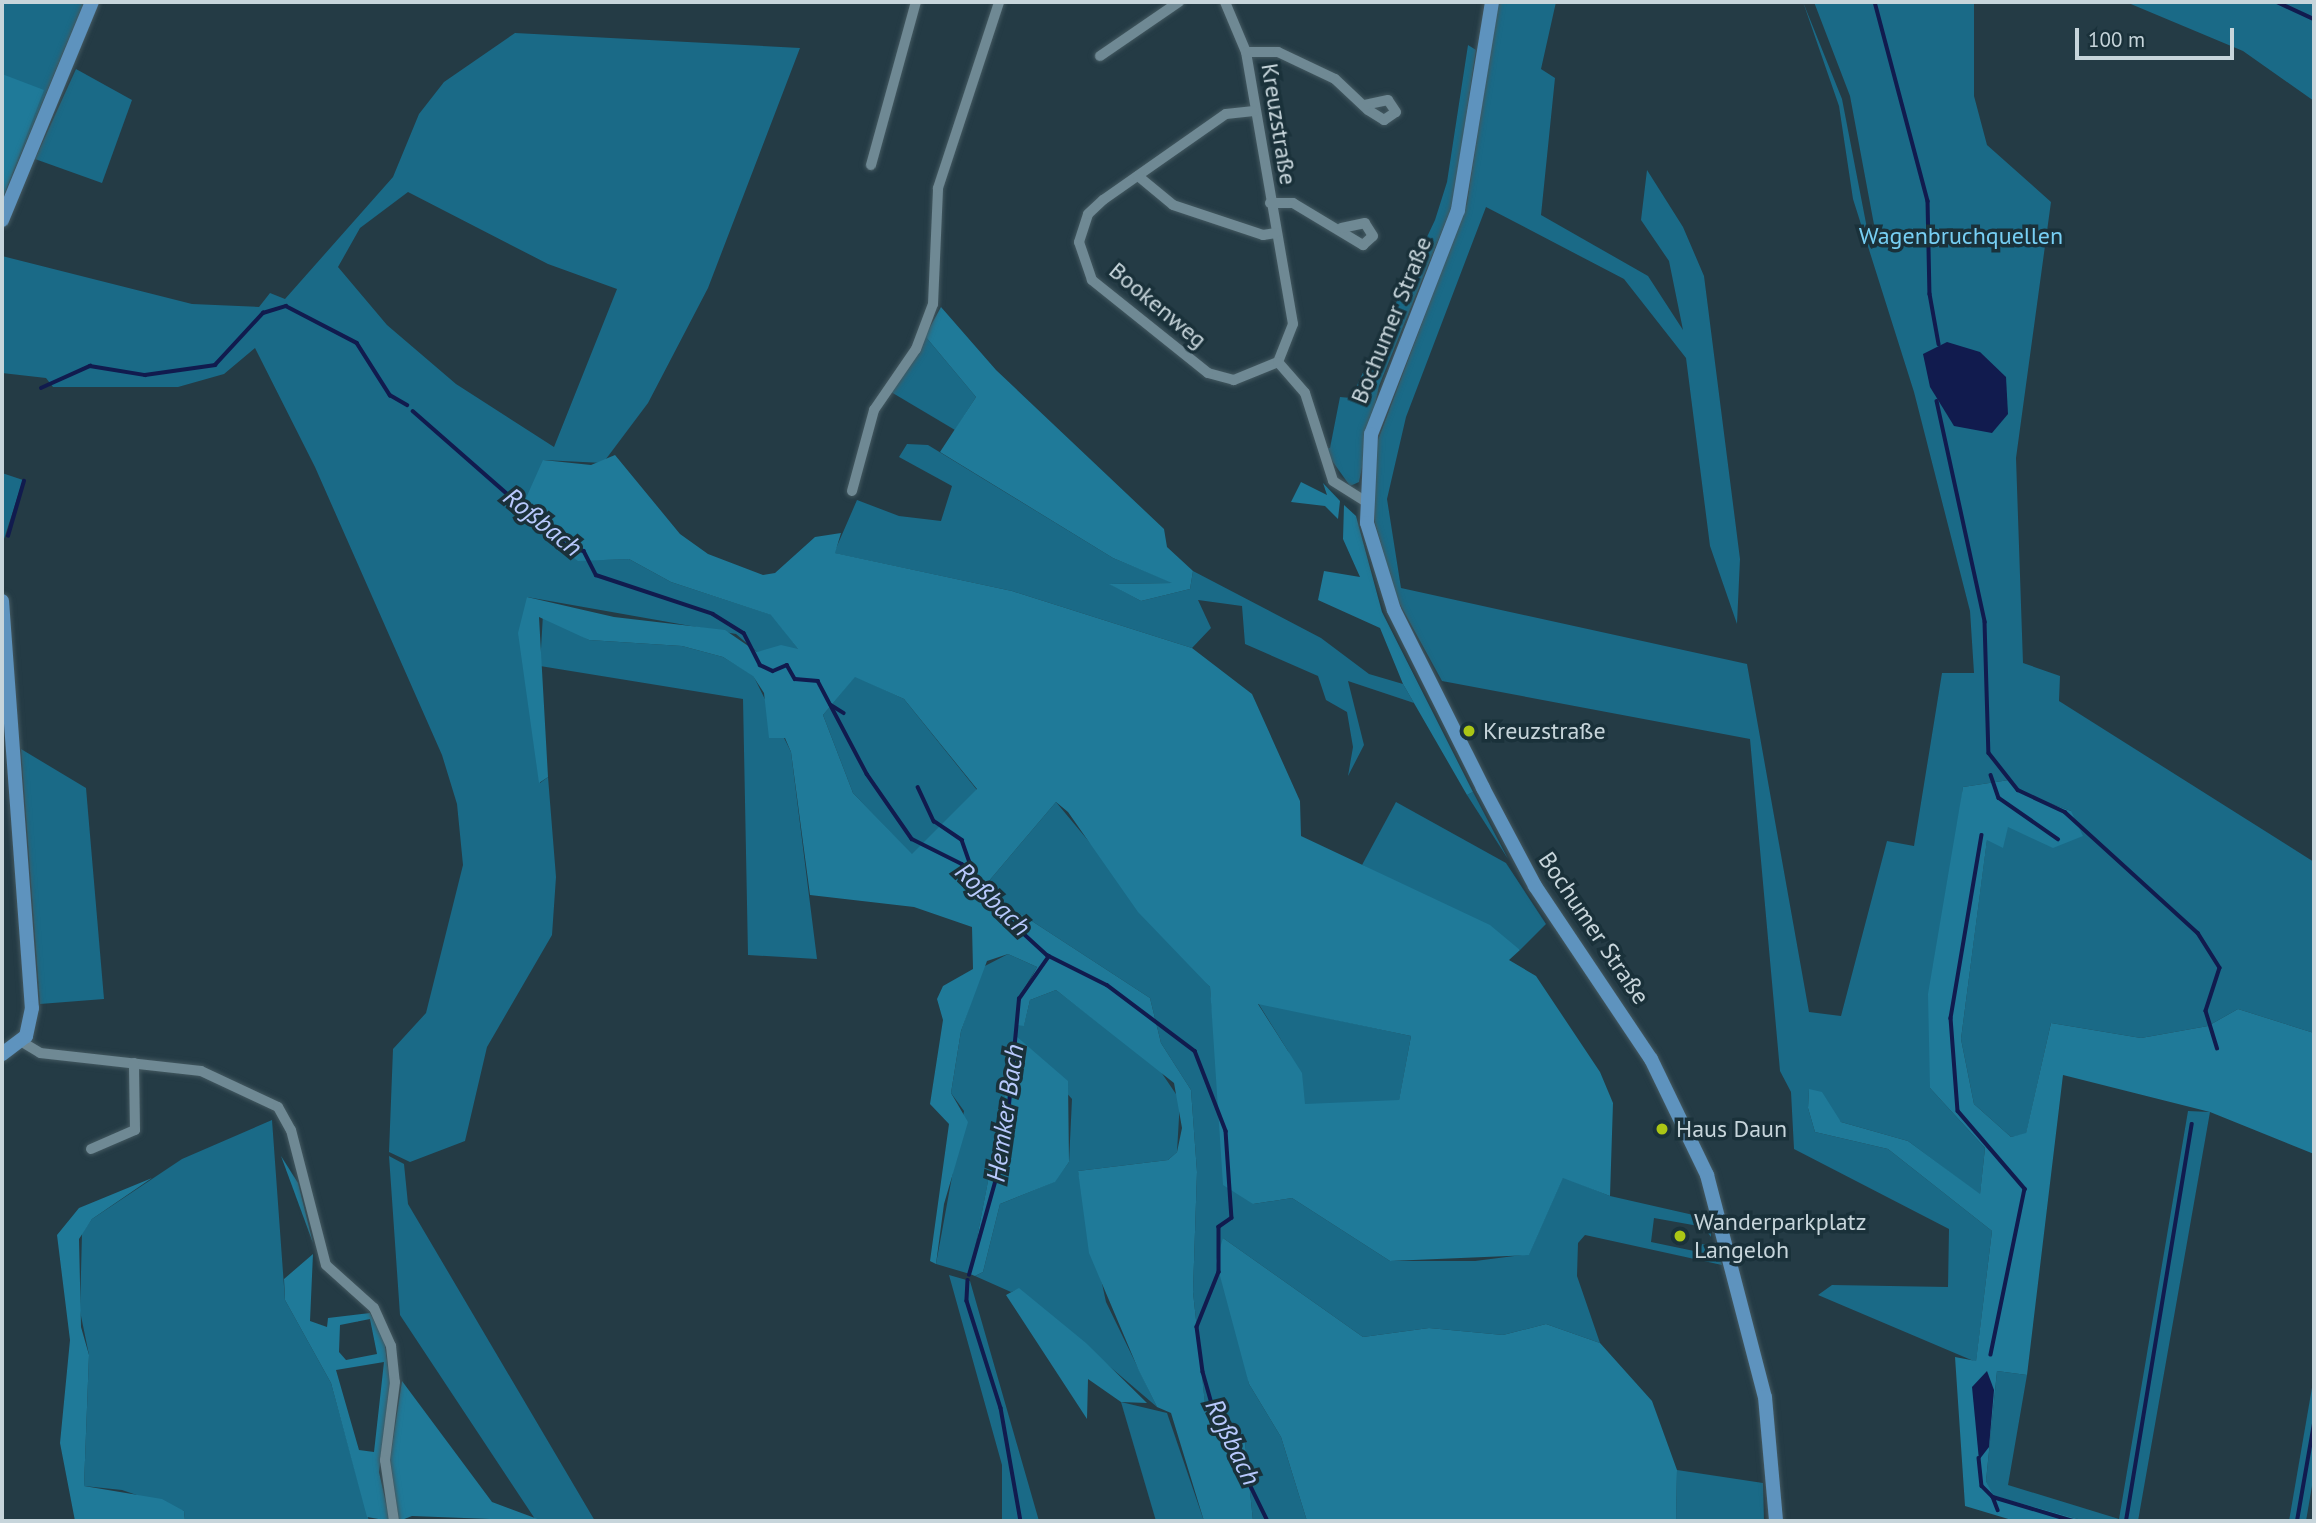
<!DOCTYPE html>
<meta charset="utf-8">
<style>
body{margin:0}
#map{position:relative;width:2316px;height:1523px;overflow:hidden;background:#243b45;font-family:"PT Sans",sans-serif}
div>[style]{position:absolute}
.green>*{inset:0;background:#1a6a87}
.forest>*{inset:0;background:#1f7a99}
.water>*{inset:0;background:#111b4e}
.stream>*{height:3.5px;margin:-1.75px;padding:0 1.75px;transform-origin:1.75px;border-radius:1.75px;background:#111b4e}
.roads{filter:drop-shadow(0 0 2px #435860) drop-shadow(0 0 2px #435860)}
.minor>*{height:10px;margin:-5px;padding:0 5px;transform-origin:5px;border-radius:5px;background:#6f8994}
.major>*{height:14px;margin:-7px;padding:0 7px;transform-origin:7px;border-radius:7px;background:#5e93be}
.dots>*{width:19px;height:19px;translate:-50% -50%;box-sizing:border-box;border:4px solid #1a313a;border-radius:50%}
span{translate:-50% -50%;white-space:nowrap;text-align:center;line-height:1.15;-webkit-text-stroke:7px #1a313a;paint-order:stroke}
.street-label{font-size:24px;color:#c7d5db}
.park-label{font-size:24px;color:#77cff4}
.poi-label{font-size:24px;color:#c7d5db}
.left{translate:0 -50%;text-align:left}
.water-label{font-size:26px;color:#b8c9fd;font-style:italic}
.frame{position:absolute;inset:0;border:4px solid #c7d5db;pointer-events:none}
.scale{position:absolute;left:2075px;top:28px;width:159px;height:32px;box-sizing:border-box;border:4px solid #c7d5db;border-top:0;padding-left:9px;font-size:21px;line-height:24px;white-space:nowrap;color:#c7d5db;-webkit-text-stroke:5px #1a313a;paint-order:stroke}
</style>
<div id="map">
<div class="green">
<div style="clip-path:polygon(2px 2px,84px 2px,2px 200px)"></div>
<div style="clip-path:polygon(1498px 2px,1556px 2px,1541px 69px,1555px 78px,1541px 215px,1648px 276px,1683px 330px,1669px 261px,1641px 220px,1647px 170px,1683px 227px,1704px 276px,1740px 559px,1737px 624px,1710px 546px,1686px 358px,1624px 279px,1486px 207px,1406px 417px,1387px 499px,1401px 588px,1747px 664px,1809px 1012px,1841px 1016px,1887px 841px,1914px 846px,1942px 673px,1974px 673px,1970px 611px,1914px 392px,1853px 199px,1839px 106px,1803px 2px,1842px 99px,1871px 249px,1878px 246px,1850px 96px,1814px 2px,1974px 2px,1974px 96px,1987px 145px,2051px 202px,2016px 458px,2023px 663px,2060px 676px,2059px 701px,2314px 862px,2314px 1033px,2238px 1009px,2208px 1026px,2141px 1038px,2051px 1023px,2026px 1134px,2011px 1137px,1974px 1104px,1961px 1039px,1987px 839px,2008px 827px,2071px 811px,2023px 793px,2009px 780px,1963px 787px,1930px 1088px,1985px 1148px,1980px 1195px,1908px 1141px,1841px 1122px,1809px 1090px,1808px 1108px,1815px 1132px,1888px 1149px,1992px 1231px,1976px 1362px,1818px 1295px,1832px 1285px,1948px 1287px,1949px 1229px,1794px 1149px,1791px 1092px,1780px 1071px,1750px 739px,1442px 681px,1397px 599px,1375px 523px,1375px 448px,1467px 203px)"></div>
<div style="clip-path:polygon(2126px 2px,2314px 2px,2314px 101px,2243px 51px)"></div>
<div style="clip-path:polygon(evenodd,515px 33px,800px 48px,708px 288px,648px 403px,603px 463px,543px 460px,591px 560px,629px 559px,671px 582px,772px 615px,799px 650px,757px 652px,736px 634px,527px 597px,540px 783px,548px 777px,556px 877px,552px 935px,487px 1047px,465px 1141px,410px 1162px,389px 1152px,393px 1049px,426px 1013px,463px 865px,457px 804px,442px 755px,315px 467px,255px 348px,224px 374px,178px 387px,53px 387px,46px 378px,2px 373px,2px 256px,192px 304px,259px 307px,270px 293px,285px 299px,393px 177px,419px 114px,444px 82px,515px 33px,408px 192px,548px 264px,617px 289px,554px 447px,456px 384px,387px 325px,338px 267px,360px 228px,408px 192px)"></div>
<div style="clip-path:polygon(1468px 45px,1476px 50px,1453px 204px,1379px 386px,1359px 482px,1350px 486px,1323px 448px,1330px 448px,1340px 397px,1351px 398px,1435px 220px,1447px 182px)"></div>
<div style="clip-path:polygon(76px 69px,132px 100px,102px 183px,35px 159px)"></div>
<div style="clip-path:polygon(925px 336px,976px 397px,955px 430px,891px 392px)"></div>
<div style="clip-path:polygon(907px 444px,928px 445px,1113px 558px,1174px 583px,1110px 584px,1141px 601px,1190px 589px,1193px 571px,1321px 638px,1369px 674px,1403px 684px,1414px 703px,1348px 681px,1364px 745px,1348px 776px,1353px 747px,1347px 712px,1326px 700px,1318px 676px,1245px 644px,1242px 606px,1198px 600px,1211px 628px,1192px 648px,1012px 591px,834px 553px,857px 500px,899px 516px,941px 521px,952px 486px,899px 457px)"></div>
<div style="clip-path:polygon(2px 473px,23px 480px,4px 539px,2px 507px)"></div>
<div style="clip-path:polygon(543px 614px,589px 640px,682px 646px,723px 657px,753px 675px,791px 752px,817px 959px,748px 955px,743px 699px,540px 666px)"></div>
<div style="clip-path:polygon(855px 676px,904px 699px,977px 790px,912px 855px,853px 793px,823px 715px)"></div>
<div style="clip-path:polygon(21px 749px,86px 788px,104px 999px,40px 1004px)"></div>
<div style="clip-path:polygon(1473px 792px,1508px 859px,1467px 795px)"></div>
<div style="clip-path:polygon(1056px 802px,1210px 987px,1220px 1100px,1253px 1204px,1292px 1198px,1390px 1261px,1475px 1261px,1529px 1254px,1563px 1177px,1610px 1196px,1711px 1219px,1711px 1237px,1704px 1227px,1654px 1218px,1651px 1242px,1699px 1252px,1702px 1244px,1718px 1248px,1722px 1265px,1585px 1235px,1578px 1243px,1577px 1276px,1600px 1343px,1546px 1324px,1503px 1335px,1429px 1328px,1363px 1337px,1223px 1238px,1249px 1384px,1281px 1437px,1307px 1521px,1253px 1521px,1245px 1442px,1206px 1414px,1193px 1292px,1197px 1172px,1191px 1090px,1161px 1043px,1150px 998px,1018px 912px,1012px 920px,1005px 916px,983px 888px)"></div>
<div style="clip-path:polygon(1396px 802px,1506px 863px,1546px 924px,1520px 950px,1362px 865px)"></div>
<div style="clip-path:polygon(1008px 954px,1037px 967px,1018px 999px,1017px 1025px,1024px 1025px,1030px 1000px,1056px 990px,1159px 1069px,1180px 1100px,1177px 1152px,1168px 1160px,1078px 1171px,1106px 1302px,1157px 1407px,1019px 1289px,1011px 1292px,975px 1276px,983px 1272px,1000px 1204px,1054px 1182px,1069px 1162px,1072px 1099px,1016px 1037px,970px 1274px,936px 1264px,964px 1111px,951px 1093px,961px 1031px,983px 967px)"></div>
<div style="clip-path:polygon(1258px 1003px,1411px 1036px,1399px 1101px,1304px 1105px,1288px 1051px)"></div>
<div style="clip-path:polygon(2188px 1111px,2210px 1112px,2138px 1521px,2085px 1521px,1992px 1495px,1986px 1481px,1997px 1371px,2027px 1375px,2008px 1485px,2119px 1519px)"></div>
<div style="clip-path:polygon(272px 1120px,285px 1300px,331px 1383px,369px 1521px,185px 1521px,184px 1511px,122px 1490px,84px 1486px,89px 1355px,80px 1311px,82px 1233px,92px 1219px,182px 1159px)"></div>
<div style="clip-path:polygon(389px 1156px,404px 1164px,408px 1204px,595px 1521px,535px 1519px,400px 1315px)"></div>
<div style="clip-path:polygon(949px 1275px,970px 1281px,1039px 1521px,1002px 1521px,1002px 1465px)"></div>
<div style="clip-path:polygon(2314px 1376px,2314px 1474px,2306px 1521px,2289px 1521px)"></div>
<div style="clip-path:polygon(1121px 1402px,1167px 1413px,1204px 1521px,1156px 1521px)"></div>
<div style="clip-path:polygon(1677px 1470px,1763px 1483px,1764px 1521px,1676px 1521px)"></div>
</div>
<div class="forest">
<div style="clip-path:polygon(2px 74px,44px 90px,2px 200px)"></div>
<div style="clip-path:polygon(941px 307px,996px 370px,1164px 529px,1167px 547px,1193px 571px,1190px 589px,1141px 601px,1109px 584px,1172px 583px,1113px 558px,940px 452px,976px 397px,925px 336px)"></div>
<div style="clip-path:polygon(evenodd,615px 455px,680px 534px,708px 554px,763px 575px,775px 573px,815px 537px,841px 533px,835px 553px,1012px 591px,1192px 648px,1252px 694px,1300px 801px,1301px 836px,1490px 925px,1520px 950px,1509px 960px,1536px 976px,1600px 1072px,1613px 1103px,1610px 1196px,1563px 1178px,1529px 1255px,1390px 1261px,1292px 1198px,1253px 1204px,1223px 1185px,1210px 987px,1138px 912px,1068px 812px,1056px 802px,983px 888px,1005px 916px,1012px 920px,1018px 912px,1150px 998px,1161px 1043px,1191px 1090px,1197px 1172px,1193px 1292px,1206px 1413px,1245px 1442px,1253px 1521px,1204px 1521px,1171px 1413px,1157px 1407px,1139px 1371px,1089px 1253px,1078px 1171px,1168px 1160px,1177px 1152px,1182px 1128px,1174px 1083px,1056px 990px,1030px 1000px,1024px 1026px,1017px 1025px,1019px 1000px,1037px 967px,1008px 954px,987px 961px,961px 1031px,951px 1093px,968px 1122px,944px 1204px,936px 1264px,930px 1261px,949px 1124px,930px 1104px,943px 1020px,937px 999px,943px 986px,973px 969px,972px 927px,914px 907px,810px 895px,791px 752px,785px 738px,769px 738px,764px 693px,753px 676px,723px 657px,682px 646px,589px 640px,539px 617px,548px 777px,539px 783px,518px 633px,527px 597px,614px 617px,725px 630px,757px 652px,781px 645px,798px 649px,771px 615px,671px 582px,629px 559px,578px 561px,518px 516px,543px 460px,591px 465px,615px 455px,855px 677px,904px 699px,977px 789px,912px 854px,853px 793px,823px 715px,855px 677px,615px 455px,1258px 1004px,1411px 1036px,1399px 1100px,1305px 1104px,1302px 1073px,1258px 1004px)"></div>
<div style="clip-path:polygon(1301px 482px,1327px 495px,1323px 483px,1340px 501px,1338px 519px,1325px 506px,1291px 502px)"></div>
<div style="clip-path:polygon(1344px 505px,1356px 516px,1382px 612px,1473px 792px,1467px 795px,1403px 684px,1380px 628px,1318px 600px,1324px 571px,1360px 577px,1343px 539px)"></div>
<div style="clip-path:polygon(2009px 780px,2023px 793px,2071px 811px,2083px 836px,2053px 848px,2008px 827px,2003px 848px,1987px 840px,1961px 1039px,1974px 1104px,2011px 1137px,2026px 1133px,2051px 1023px,2141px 1038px,2208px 1026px,2238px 1009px,2314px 1033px,2314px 1154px,2210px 1112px,2063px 1075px,2027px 1375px,1997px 1371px,1986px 1481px,1993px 1495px,2085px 1521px,2015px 1521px,1965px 1506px,1955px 1357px,1976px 1361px,1992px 1231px,1888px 1149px,1815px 1132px,1808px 1108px,1809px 1089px,1822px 1092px,1841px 1122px,1908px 1141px,1980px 1194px,1985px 1148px,1930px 1088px,1928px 994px,1963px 787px)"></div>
<div style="clip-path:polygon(1016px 1036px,1068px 1081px,1069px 1162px,1055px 1182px,1000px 1204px,983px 1272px,975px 1276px,970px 1274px)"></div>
<div style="clip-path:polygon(281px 1156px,298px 1183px,313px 1243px)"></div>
<div style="clip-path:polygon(152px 1178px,92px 1219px,79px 1239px,81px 1327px,89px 1355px,84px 1486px,162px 1499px,184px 1511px,185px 1521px,75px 1521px,60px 1443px,70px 1340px,57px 1235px,79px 1208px)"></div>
<div style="clip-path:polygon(1223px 1238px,1363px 1337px,1429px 1328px,1503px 1335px,1546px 1324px,1600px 1343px,1652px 1401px,1677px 1470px,1676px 1521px,1307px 1521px,1281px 1437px,1249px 1384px,1216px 1261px)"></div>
<div style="clip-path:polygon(evenodd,313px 1254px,310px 1321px,327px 1327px,328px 1318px,370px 1313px,384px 1340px,390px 1381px,379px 1472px,390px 1521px,367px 1517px,331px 1383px,285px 1300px,284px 1279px,313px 1254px,370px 1319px,377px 1354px,346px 1360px,339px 1352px,340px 1325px,370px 1319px,313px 1254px,384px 1362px,374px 1452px,359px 1450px,336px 1370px,384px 1362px)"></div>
<div style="clip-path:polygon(1019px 1288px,1086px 1343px,1147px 1403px,1121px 1402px,1088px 1379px,1087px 1419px,1006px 1295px)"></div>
<div style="clip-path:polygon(402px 1381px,492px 1502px,543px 1521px,412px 1516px,399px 1521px,390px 1459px)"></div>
</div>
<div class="water">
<div style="clip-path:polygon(1947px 342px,1980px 352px,2006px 377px,2008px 414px,1992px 433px,1954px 426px,1930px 387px,1923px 354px)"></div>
<div style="clip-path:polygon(1987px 1371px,1994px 1390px,1989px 1447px,1979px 1460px,1972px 1387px)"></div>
</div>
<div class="stream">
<div style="left:1875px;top:2px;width:206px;rotate:75.1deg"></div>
<div style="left:1928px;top:201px;width:93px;rotate:88.8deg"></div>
<div style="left:1930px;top:294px;width:51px;rotate:79.8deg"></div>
<div style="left:2277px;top:2px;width:41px;rotate:24.7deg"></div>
<div style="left:41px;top:388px;width:54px;rotate:-24.2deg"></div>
<div style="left:90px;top:366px;width:56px;rotate:9.3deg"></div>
<div style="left:145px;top:375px;width:71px;rotate:-8.1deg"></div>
<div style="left:215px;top:365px;width:71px;rotate:-47.3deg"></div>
<div style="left:263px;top:313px;width:24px;rotate:-17deg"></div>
<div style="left:286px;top:306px;width:80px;rotate:27.5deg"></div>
<div style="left:357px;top:343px;width:62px;rotate:57.6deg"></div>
<div style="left:390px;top:395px;width:20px;rotate:30deg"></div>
<div style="left:1937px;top:401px;width:226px;rotate:77.7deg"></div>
<div style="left:1985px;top:622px;width:131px;rotate:88.3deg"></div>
<div style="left:1989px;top:753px;width:47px;rotate:51.9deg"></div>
<div style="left:2018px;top:790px;width:52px;rotate:25.1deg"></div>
<div style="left:2065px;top:812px;width:180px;rotate:42.3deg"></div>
<div style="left:2198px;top:933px;width:41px;rotate:57.8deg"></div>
<div style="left:2220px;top:968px;width:45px;rotate:108deg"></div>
<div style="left:2206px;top:1011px;width:39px;rotate:73deg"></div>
<div style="left:413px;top:411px;width:208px;rotate:41.3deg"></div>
<div style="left:569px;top:548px;width:15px;rotate:11deg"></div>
<div style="left:584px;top:551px;width:27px;rotate:63deg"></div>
<div style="left:596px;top:575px;width:123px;rotate:18.4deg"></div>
<div style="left:713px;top:614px;width:36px;rotate:32deg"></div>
<div style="left:744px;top:633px;width:36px;rotate:63deg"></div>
<div style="left:760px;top:665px;width:14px;rotate:25deg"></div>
<div style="left:773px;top:671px;width:15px;rotate:-23deg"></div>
<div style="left:787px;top:665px;width:16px;rotate:60deg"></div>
<div style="left:795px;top:679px;width:23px;rotate:5deg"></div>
<div style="left:818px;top:681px;width:105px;rotate:62.2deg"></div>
<div style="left:867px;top:774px;width:79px;rotate:55.3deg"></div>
<div style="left:912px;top:839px;width:56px;rotate:26.6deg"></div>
<div style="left:962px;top:864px;width:44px;rotate:55.2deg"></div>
<div style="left:987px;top:900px;width:81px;rotate:42.5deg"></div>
<div style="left:1047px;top:955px;width:67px;rotate:26.6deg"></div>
<div style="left:1107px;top:985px;width:110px;rotate:36.9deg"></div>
<div style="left:1195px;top:1051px;width:86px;rotate:68.8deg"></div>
<div style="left:1226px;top:1131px;width:87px;rotate:86.1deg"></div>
<div style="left:1232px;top:1218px;width:16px;rotate:145deg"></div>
<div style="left:1219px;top:1227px;width:45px;rotate:90deg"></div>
<div style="left:1219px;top:1272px;width:59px;rotate:111.8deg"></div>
<div style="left:1197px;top:1327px;width:45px;rotate:82.4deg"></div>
<div style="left:1203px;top:1372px;width:41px;rotate:74.2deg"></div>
<div style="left:1214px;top:1411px;width:123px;rotate:63.9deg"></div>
<div style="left:8px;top:536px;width:57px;rotate:-73.8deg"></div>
<div style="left:831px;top:705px;width:15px;rotate:32deg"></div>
<div style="left:1991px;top:775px;width:24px;rotate:71deg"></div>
<div style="left:1999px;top:798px;width:72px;rotate:34.8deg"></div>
<div style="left:918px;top:787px;width:38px;rotate:65deg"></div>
<div style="left:934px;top:821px;width:34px;rotate:34deg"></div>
<div style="left:962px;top:840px;width:42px;rotate:70.7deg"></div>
<div style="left:1982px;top:835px;width:186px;rotate:99.6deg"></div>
<div style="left:1951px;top:1018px;width:93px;rotate:85.7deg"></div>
<div style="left:1958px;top:1111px;width:103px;rotate:49.3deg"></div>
<div style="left:2025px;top:1189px;width:169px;rotate:101.6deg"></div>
<div style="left:969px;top:1275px;width:133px;rotate:-74.3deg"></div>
<div style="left:1005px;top:1147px;width:149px;rotate:-84.6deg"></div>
<div style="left:1019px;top:999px;width:52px;rotate:-55.1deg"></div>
<div style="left:968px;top:1280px;width:21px;rotate:93deg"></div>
<div style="left:967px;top:1301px;width:112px;rotate:72.4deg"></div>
<div style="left:1001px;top:1408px;width:115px;rotate:80deg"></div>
<div style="left:1979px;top:1458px;width:28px;rotate:84deg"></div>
<div style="left:1982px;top:1486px;width:16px;rotate:45deg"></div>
<div style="left:1993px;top:1497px;width:84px;rotate:16.7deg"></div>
<div style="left:1993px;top:1497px;width:14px;rotate:69deg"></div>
<div style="left:2126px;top:1521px;width:402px;rotate:-80.6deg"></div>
<div style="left:2297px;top:1521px;width:98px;rotate:-80.1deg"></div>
</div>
<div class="roads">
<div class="minor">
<div style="left:1225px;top:2px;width:54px;rotate:67.2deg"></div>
<div style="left:1246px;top:52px;width:276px;rotate:80.2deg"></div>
<div style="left:1293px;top:324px;width:41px;rotate:111.5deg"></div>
<div style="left:1278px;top:362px;width:48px;rotate:157.8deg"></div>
<div style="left:1234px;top:380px;width:27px;rotate:-165deg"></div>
<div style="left:1208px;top:373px;width:149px;rotate:-141.3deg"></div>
<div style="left:1092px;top:280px;width:40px;rotate:-108.9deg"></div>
<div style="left:1079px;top:242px;width:29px;rotate:-72deg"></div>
<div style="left:1088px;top:214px;width:21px;rotate:-43deg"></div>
<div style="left:1103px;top:200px;width:150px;rotate:-35deg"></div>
<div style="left:1226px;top:114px;width:28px;rotate:-6deg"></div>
<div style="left:1246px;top:52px;width:32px"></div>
<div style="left:1278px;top:52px;width:63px;rotate:25.3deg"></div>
<div style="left:1335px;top:79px;width:45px;rotate:43.2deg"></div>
<div style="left:1368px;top:110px;width:19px;rotate:32deg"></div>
<div style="left:1384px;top:120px;width:14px;rotate:-34deg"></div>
<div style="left:1396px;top:112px;width:14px;rotate:-124deg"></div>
<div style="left:1388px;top:100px;width:25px;rotate:168deg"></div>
<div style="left:1100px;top:56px;width:96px;rotate:-34.4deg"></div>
<div style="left:871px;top:165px;width:169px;rotate:-74.6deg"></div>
<div style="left:1138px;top:176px;width:45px;rotate:39.6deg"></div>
<div style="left:1173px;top:205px;width:95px;rotate:18.4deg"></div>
<div style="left:1263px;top:235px;width:13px;rotate:-9deg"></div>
<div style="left:1270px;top:203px;width:23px"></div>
<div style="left:1293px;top:203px;width:82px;rotate:31deg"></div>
<div style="left:1363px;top:245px;width:13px;rotate:-42deg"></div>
<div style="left:1373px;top:236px;width:15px;rotate:-122deg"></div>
<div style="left:1365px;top:223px;width:24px;rotate:168deg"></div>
<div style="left:1278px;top:362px;width:41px;rotate:48.9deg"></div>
<div style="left:1305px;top:393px;width:92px;rotate:72.3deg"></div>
<div style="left:1333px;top:481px;width:38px;rotate:32deg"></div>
<div style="left:852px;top:491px;width:84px;rotate:-74.8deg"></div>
<div style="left:874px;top:410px;width:74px;rotate:-55.5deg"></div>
<div style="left:916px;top:349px;width:48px;rotate:-69.3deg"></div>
<div style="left:933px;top:304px;width:116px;rotate:-87.5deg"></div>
<div style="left:938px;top:188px;width:196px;rotate:-71.8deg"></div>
<div style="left:22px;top:1042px;width:21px;rotate:31deg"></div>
<div style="left:40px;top:1053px;width:162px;rotate:6.4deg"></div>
<div style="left:201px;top:1071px;width:85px;rotate:25.1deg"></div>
<div style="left:278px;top:1107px;width:26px;rotate:61deg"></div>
<div style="left:291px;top:1130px;width:139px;rotate:75.5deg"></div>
<div style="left:326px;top:1265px;width:64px;rotate:41.9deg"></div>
<div style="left:374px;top:1308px;width:42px;rotate:65.9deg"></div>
<div style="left:391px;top:1346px;width:36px;rotate:84deg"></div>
<div style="left:395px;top:1382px;width:79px;rotate:97.3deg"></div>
<div style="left:385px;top:1460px;width:62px;rotate:81.6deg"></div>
<div style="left:91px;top:1149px;width:48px;rotate:-23.4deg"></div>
<div style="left:135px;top:1130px;width:67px;rotate:-90.9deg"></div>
</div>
<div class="major">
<div style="left:1492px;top:2px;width:211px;rotate:99.3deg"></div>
<div style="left:1458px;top:210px;width:240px;rotate:111.2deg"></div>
<div style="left:1371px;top:434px;width:89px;rotate:92.6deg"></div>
<div style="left:1367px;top:523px;width:91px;rotate:72.8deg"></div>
<div style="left:1394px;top:610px;width:199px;rotate:63.4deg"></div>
<div style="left:1483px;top:788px;width:111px;rotate:62deg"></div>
<div style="left:1535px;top:886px;width:208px;rotate:56.2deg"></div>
<div style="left:1651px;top:1059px;width:129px;rotate:64.2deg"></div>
<div style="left:1707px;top:1175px;width:229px;rotate:75.4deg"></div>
<div style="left:1765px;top:1397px;width:124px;rotate:84.9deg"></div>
<div style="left:2px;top:220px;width:236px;rotate:-67.6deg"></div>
<div style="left:2px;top:601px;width:408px;rotate:85.8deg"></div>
<div style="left:32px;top:1008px;width:29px;rotate:102deg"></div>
<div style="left:26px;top:1036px;width:30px;rotate:143deg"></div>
</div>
</div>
<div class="dots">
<div style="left:1469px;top:731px;background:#abc615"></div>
<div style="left:1662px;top:1129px;background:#abc615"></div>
<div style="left:1680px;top:1236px;background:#abc615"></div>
</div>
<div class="street-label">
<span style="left:1279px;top:124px;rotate:81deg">Kreuzstraße</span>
<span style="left:1158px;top:305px;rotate:40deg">Bookenweg</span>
<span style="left:1391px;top:320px;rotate:-68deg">Bochumer Straße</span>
<span style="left:1594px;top:928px;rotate:56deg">Bochumer Straße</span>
</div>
<div class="park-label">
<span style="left:1961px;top:236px">Wagenbruchquellen</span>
</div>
<div class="poi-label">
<span class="left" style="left:1483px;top:731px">Kreuzstraße</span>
<span class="left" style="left:1676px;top:1129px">Haus Daun</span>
<span class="left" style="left:1694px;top:1236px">Wanderparkplatz<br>Langeloh</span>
</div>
<div class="water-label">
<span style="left:543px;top:522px;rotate:39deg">Roßbach</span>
<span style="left:993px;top:899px;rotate:44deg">Roßbach</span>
<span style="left:1005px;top:1113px;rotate:-82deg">Hemker Bach</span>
<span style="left:1233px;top:1442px;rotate:64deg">Roßbach</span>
</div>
<div class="frame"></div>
<div class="scale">100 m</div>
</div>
